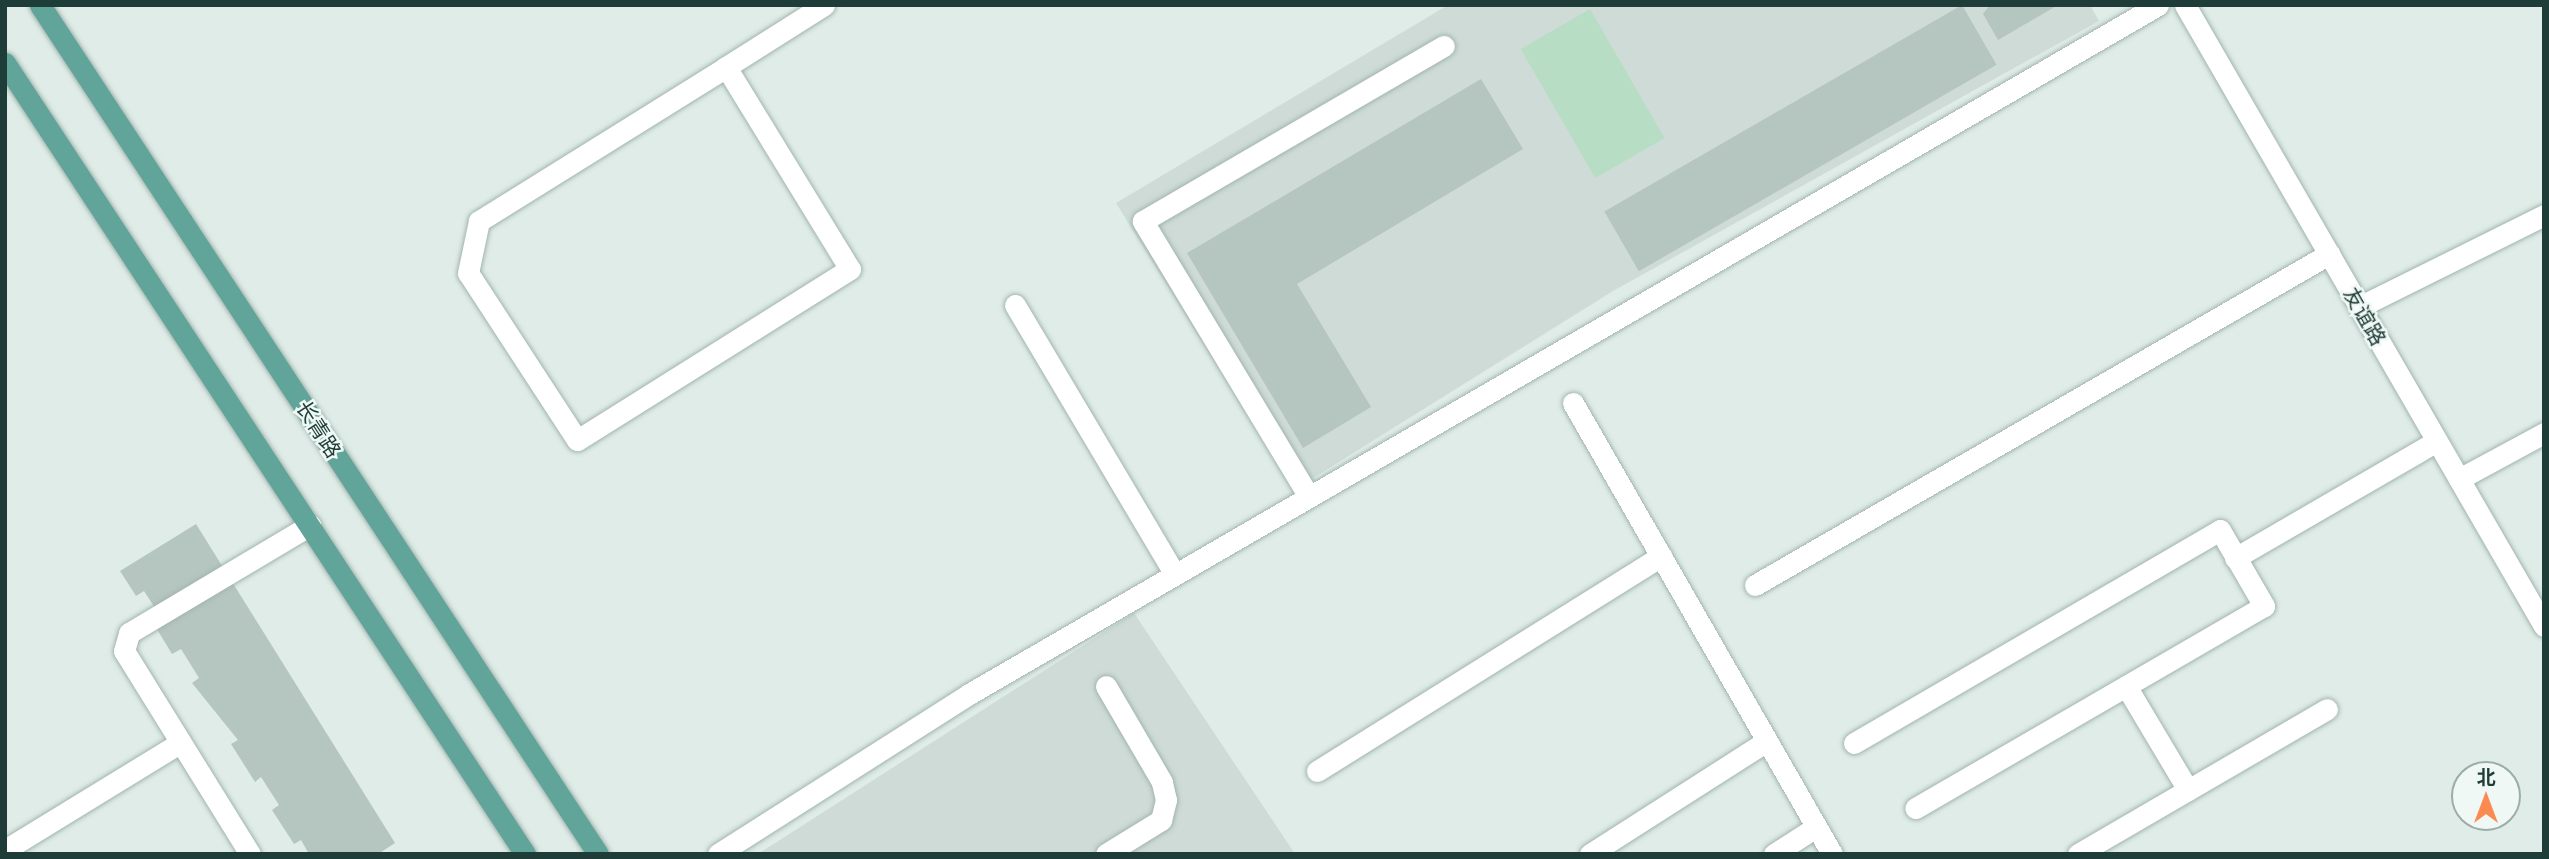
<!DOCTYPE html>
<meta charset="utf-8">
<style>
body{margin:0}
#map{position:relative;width:2549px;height:859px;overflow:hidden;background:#dfece7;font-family:Mulish,"Noto Sans SC",sans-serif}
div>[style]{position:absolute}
.built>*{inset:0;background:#cedbd7}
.green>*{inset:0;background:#b7dec5;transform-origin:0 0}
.building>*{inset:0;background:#b5c6c1;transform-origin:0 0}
.roads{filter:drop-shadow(0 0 2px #a2b4af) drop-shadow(0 0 2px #a2b4af)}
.minor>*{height:21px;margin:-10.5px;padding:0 10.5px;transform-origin:10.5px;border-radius:10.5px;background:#fff}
.major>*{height:21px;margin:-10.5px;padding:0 10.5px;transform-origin:10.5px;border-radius:10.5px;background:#61a49a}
span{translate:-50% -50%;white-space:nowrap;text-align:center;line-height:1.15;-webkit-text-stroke:5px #f0f8f5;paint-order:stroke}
.street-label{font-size:21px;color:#1f3d38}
.frame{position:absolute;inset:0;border:7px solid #1f3d38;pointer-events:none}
.north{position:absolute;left:2451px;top:761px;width:70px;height:70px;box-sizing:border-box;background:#f0f8f5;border:2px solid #9cada9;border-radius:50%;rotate:0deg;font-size:19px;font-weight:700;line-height:28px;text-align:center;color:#1f3d38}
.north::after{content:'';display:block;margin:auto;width:24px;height:32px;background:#fa8a4f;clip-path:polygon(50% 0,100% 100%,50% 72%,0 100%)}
</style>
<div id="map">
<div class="built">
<div style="clip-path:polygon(1448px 5px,2090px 5px,2099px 21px,1613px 291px,1294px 490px,1116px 203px)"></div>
<div style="clip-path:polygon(1134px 613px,1295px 854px,758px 854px)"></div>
</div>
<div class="green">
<div style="left:1590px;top:9px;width:149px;height:80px;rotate:60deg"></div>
</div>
<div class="building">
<div style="left:1962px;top:5px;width:69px;height:413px;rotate:60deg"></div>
<div style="clip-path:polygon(1990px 5px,2058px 5px,1998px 40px,1983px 14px)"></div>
<div style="clip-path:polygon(1481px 79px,1523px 149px,1297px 284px,1371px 407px,1303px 448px,1187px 253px)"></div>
<div style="clip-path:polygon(196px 524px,395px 843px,378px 854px,309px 854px,301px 840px,294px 844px,272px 810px,279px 805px,261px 777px,255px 782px,231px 744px,238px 740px,192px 683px,199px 678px,181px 649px,172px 654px,152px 621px,160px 616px,144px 591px,136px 596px,120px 571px)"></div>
</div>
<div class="roads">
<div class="minor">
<div style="left:2185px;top:5px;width:717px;rotate:59.97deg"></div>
<div style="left:726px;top:67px;width:237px;rotate:58.5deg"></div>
<div style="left:850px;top:269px;width:322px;rotate:147.9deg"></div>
<div style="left:577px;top:440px;width:199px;rotate:-123.1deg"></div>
<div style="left:468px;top:273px;width:53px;rotate:-78.1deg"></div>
<div style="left:479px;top:221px;width:291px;rotate:-31.9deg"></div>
<div style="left:726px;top:67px;width:116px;rotate:-32.3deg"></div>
<div style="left:1015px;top:305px;width:312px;rotate:59.3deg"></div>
<div style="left:2359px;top:307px;width:207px;rotate:-26.4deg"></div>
<div style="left:1573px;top:403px;width:520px;rotate:60.13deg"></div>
<div style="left:2459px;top:479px;width:97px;rotate:-28.4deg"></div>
<div style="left:1308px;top:495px;width:320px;rotate:-121.1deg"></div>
<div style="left:1143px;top:221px;width:348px;rotate:-30.2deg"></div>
<div style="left:2235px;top:558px;width:233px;rotate:-30.1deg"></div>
<div style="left:1755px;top:585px;width:663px;rotate:-29.97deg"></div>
<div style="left:2126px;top:686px;width:121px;rotate:59.2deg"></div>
<div style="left:1854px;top:743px;width:423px;rotate:-30.2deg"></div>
<div style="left:2220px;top:530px;width:88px;rotate:59.9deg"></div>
<div style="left:2264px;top:606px;width:403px;rotate:149.9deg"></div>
<div style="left:1317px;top:771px;width:406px;rotate:-32deg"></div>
<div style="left:5px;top:850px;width:206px;rotate:-31.5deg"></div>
<div style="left:250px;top:854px;width:239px;rotate:-121.8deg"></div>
<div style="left:124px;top:651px;width:19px;rotate:-74deg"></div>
<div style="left:129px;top:633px;width:211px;rotate:-30.8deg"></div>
<div style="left:718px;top:854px;width:298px;rotate:-32.5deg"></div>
<div style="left:969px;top:694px;width:1374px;rotate:-30.09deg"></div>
<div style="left:1106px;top:854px;width:65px;rotate:-31.7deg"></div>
<div style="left:1161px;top:820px;width:21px;rotate:-76deg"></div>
<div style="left:1166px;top:800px;width:18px;rotate:-103deg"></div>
<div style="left:1162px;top:782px;width:111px;rotate:-120.3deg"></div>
<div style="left:1590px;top:854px;width:210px;rotate:-32.6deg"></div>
<div style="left:1774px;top:854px;width:50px;rotate:-32.7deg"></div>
<div style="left:2078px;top:854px;width:288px;rotate:-30.2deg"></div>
</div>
<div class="major">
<div style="left:40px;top:5px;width:1016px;rotate:56.69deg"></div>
<div style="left:5px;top:63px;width:947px;rotate:56.68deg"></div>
</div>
</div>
<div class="street-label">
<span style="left:2365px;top:316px;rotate:60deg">友谊路</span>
<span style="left:319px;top:429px;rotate:57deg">长青路</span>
</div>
<div class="frame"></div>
<div class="north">北</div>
</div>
